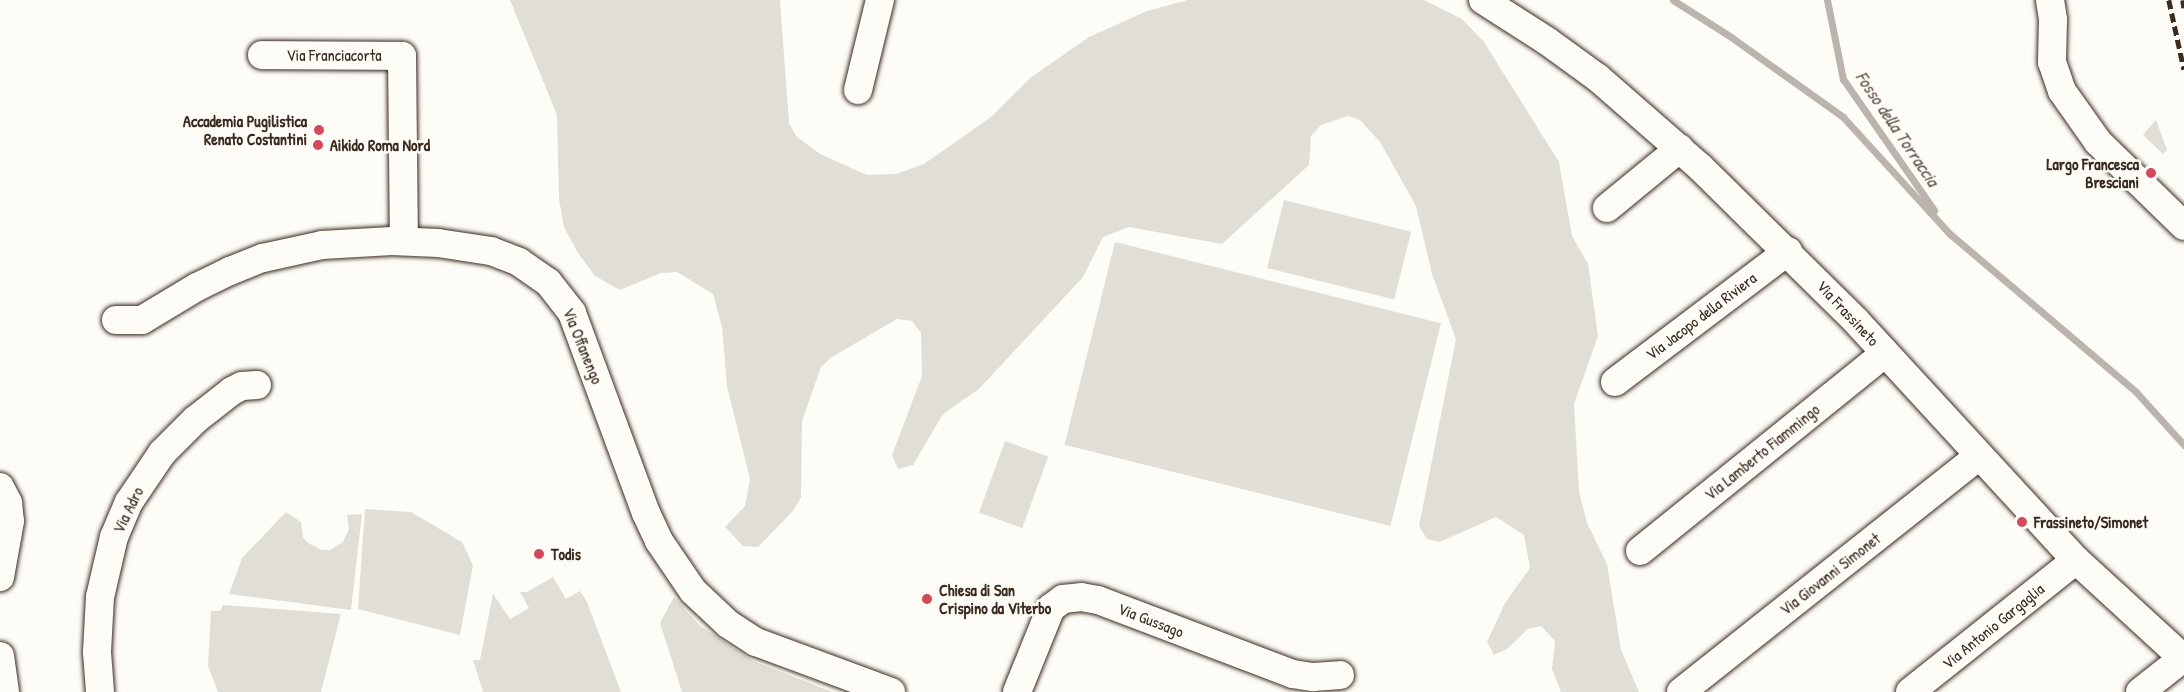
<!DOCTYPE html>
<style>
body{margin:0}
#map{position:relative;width:2184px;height:692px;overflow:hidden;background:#fdfcf7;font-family:"Patrick Hand",sans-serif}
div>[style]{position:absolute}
.green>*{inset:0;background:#e1ded7;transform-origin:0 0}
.stream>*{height:7px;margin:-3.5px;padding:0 3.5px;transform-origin:3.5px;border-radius:3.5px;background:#bbb4ad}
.roads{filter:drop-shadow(0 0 2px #3b2a1e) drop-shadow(0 0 2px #3b2a1e)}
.minor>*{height:28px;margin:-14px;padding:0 14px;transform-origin:14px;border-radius:14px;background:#fdfcf7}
.rail>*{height:4.5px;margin-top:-2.25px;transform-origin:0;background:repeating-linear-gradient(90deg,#3b2a1e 0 9px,transparent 0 13.5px)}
.dots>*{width:16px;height:16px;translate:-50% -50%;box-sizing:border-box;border:3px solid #fdfcf7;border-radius:50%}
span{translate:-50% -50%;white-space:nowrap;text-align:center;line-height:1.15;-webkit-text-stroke:5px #fdfcf7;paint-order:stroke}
.street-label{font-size:16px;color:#3b2a1e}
.poi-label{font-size:16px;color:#3b2a1e;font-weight:700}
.right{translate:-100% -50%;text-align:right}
.left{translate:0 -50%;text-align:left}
.water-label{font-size:18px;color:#615349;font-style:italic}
</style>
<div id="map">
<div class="green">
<div style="clip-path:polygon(510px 0,780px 0,789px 123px,796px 136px,820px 154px,867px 175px,896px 174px,924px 164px,991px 117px,1030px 78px,1089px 37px,1147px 11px,1188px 0,1424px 0,1462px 19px,1484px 42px,1559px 162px,1572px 236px,1588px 264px,1598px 336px,1574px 404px,1579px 492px,1587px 523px,1607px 564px,1621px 650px,1639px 692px,1561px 692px,1552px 669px,1555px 641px,1541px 626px,1528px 629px,1507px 649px,1494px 655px,1487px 642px,1505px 603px,1530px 568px,1524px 535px,1496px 517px,1440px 542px,1427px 539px,1419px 526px,1456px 339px,1432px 274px,1416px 206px,1380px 142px,1360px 120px,1348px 116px,1321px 125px,1311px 136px,1309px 165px,1222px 244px,1129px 227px,1103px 237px,1083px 277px,979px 389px,943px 414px,913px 465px,898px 469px,892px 455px,922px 376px,921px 333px,912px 321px,897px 319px,832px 357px,821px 367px,802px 421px,801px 497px,794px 510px,758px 547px,743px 546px,725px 527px,745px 506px,750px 479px,727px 386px,722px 327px,713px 294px,677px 272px,661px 273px,620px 290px,595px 276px,578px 253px,564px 227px,559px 199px,557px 115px)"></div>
<div style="clip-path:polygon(2156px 120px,2167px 150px,2163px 154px,2143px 135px)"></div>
<div style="left:1284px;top:200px;width:131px;height:70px;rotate:14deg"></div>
<div style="left:1115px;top:242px;width:336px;height:209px;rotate:14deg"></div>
<div style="left:1005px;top:441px;width:46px;height:76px;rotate:20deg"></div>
<div style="clip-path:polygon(365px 509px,411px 512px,462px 542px,473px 565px,460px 635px,358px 609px)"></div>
<div style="clip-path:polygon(286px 512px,301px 522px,303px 537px,308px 543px,322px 550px,330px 550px,343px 542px,349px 529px,347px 515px,362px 514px,351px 610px,229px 594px,242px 558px)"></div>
<div style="clip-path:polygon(553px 577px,566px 599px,580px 591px,587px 602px,621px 692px,483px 692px,473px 660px,480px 660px,493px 594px,510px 619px,529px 608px,520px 592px,527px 592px)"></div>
<div style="clip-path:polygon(674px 597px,699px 625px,753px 661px,832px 692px,682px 692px,660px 623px)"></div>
<div style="clip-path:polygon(223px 605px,341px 614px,321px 692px,218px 692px,208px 666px,211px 611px,220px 611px)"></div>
</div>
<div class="stream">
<div style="left:1673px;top:0;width:69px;rotate:32.5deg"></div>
<div style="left:1731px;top:37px;width:138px;rotate:35.5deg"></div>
<div style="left:1843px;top:117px;width:159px;rotate:47.6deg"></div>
<div style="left:1950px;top:234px;width:244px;rotate:40.3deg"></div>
<div style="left:2136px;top:392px;width:72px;rotate:47.8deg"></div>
<div style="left:1827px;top:0;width:81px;rotate:78.6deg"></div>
<div style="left:1843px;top:79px;width:160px;rotate:55.2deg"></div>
</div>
<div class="roads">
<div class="minor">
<div style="left:1483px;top:0;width:76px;rotate:32.6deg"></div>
<div style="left:1547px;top:41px;width:63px;rotate:36deg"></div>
<div style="left:1598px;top:78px;width:135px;rotate:41.1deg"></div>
<div style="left:1700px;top:167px;width:219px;rotate:44.6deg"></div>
<div style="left:1856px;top:321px;width:325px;rotate:47.4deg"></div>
<div style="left:2076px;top:560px;width:147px;rotate:42.5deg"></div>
<div style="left:2050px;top:0;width:20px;rotate:81deg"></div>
<div style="left:2053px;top:20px;width:42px;rotate:91.4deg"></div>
<div style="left:2052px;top:62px;width:31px;rotate:71deg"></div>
<div style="left:2062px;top:91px;width:62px;rotate:54.8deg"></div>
<div style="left:2098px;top:142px;width:120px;rotate:44.3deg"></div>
<div style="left:262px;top:55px;width:140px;rotate:0.4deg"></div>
<div style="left:402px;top:56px;width:185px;rotate:89.4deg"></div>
<div style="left:858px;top:90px;width:93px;rotate:-76.3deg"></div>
<div style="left:1607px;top:208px;width:94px;rotate:-39.4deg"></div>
<div style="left:116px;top:320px;width:26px"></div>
<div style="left:142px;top:320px;width:64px;rotate:-31deg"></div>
<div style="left:197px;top:287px;width:37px;rotate:-26deg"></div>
<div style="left:230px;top:271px;width:35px;rotate:-22deg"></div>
<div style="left:263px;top:258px;width:60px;rotate:-12.4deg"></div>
<div style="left:322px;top:245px;width:70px;rotate:-3.3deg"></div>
<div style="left:392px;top:241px;width:46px;rotate:2.5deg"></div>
<div style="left:438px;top:243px;width:54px;rotate:8.6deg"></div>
<div style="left:491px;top:251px;width:30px;rotate:21deg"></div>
<div style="left:519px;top:262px;width:35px;rotate:35deg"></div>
<div style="left:548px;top:282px;width:39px;rotate:52deg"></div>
<div style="left:572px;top:313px;width:213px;rotate:69.7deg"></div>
<div style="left:646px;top:513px;width:31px;rotate:65deg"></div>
<div style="left:659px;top:541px;width:60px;rotate:55.8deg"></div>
<div style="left:693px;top:591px;width:48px;rotate:43.3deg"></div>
<div style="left:728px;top:624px;width:33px;rotate:33deg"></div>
<div style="left:756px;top:642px;width:144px;rotate:20.3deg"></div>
<div style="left:1615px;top:382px;width:217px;rotate:-37.1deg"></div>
<div style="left:0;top:487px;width:18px;rotate:63deg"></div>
<div style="left:8px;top:503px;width:18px;rotate:84deg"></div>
<div style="left:10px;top:521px;width:57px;rotate:100.1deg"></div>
<div style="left:1640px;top:551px;width:315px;rotate:-38.9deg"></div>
<div style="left:0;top:656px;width:36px;rotate:82deg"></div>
<div style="left:100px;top:692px;width:40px;rotate:-94.3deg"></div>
<div style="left:97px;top:652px;width:55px;rotate:-86.9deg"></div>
<div style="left:100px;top:597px;width:62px;rotate:-76.9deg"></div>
<div style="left:114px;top:537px;width:38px;rotate:-67deg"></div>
<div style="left:129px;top:502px;width:59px;rotate:-56deg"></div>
<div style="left:162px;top:453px;width:47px;rotate:-45deg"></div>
<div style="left:195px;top:420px;width:47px;rotate:-38.1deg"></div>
<div style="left:232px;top:391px;width:11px;rotate:-27deg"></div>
<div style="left:242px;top:386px;width:15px;rotate:-4deg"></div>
<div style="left:1017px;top:692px;width:91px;rotate:-68deg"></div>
<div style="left:1051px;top:608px;width:15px;rotate:-37deg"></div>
<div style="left:1063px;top:599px;width:18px;rotate:-6deg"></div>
<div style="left:1081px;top:597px;width:17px;rotate:10deg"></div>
<div style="left:1098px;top:600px;width:209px;rotate:20.8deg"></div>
<div style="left:1293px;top:674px;width:20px;rotate:9deg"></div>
<div style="left:1313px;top:677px;width:27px;rotate:-4deg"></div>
<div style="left:1681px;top:692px;width:380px;rotate:-38.4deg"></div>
<div style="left:1910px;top:692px;width:212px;rotate:-38.5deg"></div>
<div style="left:2140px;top:692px;width:55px;rotate:-38.3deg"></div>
</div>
</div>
<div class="rail">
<div style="left:2169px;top:0;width:71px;rotate:77.7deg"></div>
<div style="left:2183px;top:0;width:8px;rotate:83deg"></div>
</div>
<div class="dots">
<div style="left:319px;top:130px;background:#d1495b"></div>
<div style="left:318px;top:145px;background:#d1495b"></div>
<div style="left:2151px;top:173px;background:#d1495b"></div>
<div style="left:2022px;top:522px;background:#d1495b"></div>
<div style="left:539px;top:554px;background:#d1495b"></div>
<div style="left:927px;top:599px;background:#d1495b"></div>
</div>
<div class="street-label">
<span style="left:334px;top:55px">Via Franciacorta</span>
<span style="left:1848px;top:313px;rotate:47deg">Via Frassineto</span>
<span style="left:1701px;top:316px;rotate:-37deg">Via Jacopo della Riviera</span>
<span style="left:583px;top:346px;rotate:68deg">Via Offanengo</span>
<span style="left:1762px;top:452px;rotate:-39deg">Via Lamberto Fiammingo</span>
<span style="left:128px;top:510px;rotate:-64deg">Via Adro</span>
<span style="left:1830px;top:574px;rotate:-38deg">Via Giovanni Simonet</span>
<span style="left:1151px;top:620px;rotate:21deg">Via Gussago</span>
<span style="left:1993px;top:626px;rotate:-39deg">Via Antonio Gargaglia</span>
</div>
<div class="poi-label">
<span class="right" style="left:307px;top:130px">Accademia Pugilistica<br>Renato Costantini</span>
<span class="left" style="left:330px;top:145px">Aikido Roma Nord</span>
<span class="right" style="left:2139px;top:173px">Largo Francesca<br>Bresciani</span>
<span class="left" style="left:2034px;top:522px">Frassineto/Simonet</span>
<span class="left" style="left:551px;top:554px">Todis</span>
<span class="left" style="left:939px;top:599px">Chiesa di San<br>Crispino da Viterbo</span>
</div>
<div class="water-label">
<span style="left:1897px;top:129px;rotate:56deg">Fosso della Torraccia</span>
</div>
</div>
